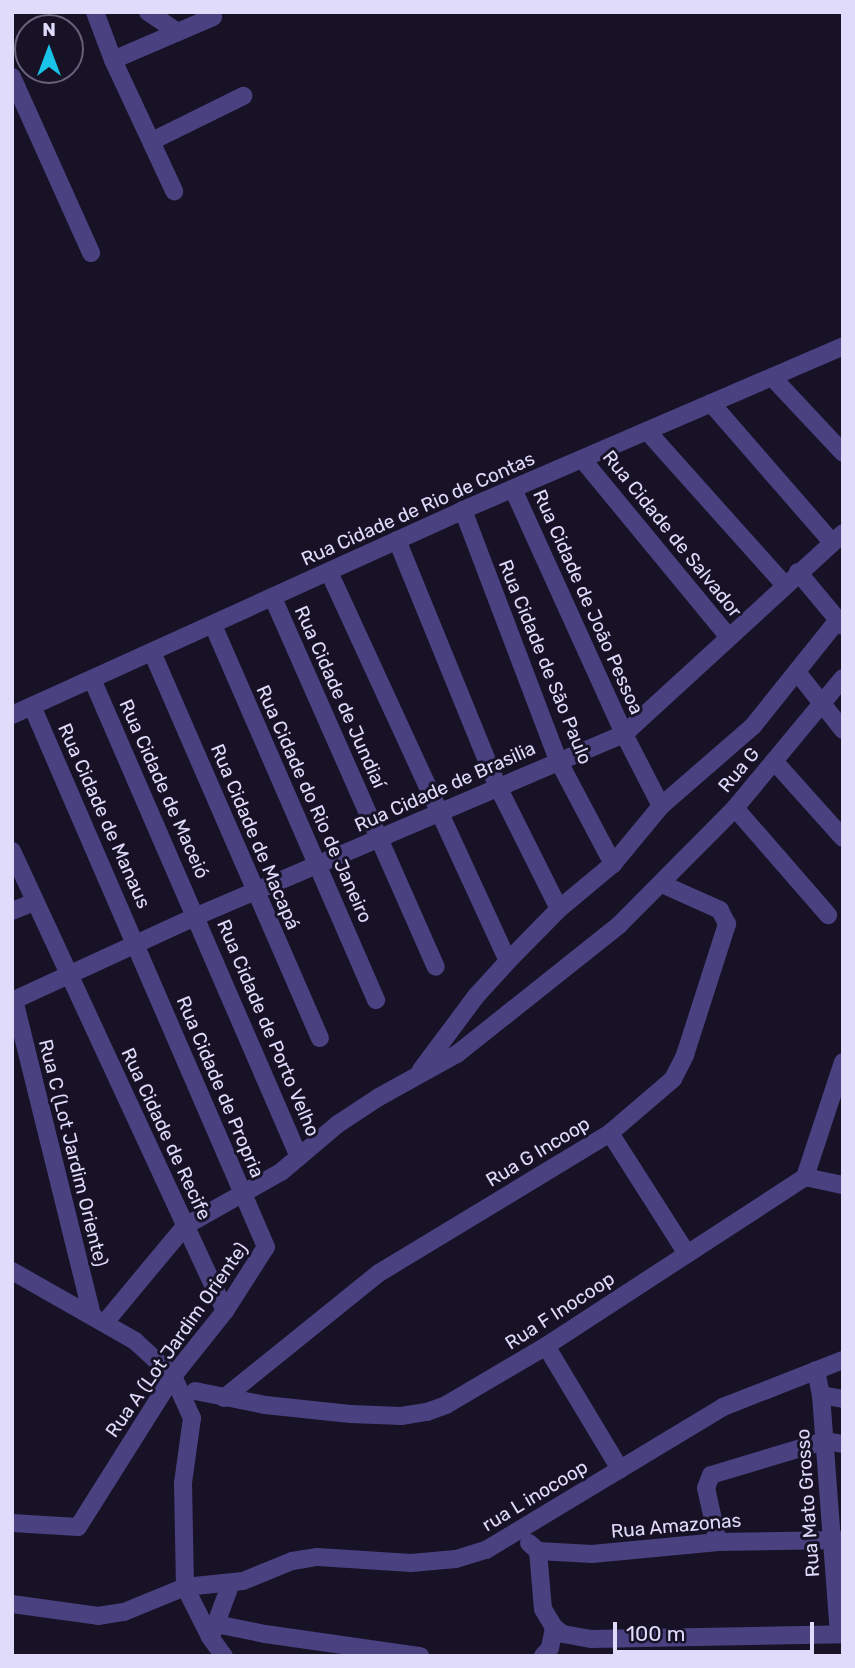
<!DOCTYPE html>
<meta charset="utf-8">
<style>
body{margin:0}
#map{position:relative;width:855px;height:1668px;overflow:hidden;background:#171226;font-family:Rubik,sans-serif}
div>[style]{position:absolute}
.minor>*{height:18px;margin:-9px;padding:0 9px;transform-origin:9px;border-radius:9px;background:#494180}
span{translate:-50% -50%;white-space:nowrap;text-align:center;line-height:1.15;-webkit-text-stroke:6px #171226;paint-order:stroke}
.street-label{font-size:19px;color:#e0dafb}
.frame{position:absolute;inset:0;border:14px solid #e0dafb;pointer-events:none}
.north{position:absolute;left:14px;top:14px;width:70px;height:70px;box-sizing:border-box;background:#171226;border:2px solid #67627b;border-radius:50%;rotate:0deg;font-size:19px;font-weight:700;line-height:28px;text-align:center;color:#e0dafb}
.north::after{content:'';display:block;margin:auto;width:24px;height:32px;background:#19c4e9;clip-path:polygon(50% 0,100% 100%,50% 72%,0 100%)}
.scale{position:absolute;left:613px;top:1622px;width:201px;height:32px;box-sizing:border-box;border:4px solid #e0dafb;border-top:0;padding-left:9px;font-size:21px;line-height:24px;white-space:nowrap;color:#e0dafb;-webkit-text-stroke:5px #171226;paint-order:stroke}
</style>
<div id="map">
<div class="minor">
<div style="left:95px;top:12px;width:51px;rotate:69.4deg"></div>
<div style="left:113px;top:60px;width:145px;rotate:65deg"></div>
<div style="left:148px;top:12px;width:36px;rotate:34deg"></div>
<div style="left:113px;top:60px;width:109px;rotate:-23.3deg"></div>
<div style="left:12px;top:77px;width:193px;rotate:65.8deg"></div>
<div style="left:152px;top:141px;width:102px;rotate:-26.3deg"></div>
<div style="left:772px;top:377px;width:104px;rotate:46.9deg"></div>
<div style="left:711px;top:403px;width:184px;rotate:49deg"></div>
<div style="left:647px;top:431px;width:205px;rotate:48.2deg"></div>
<div style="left:582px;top:459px;width:229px;rotate:50.5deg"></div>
<div style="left:513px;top:489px;width:269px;rotate:65.6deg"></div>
<div style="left:624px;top:734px;width:81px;rotate:62.8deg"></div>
<div style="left:463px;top:510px;width:267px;rotate:69.2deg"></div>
<div style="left:558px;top:760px;width:118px;rotate:62.1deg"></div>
<div style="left:397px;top:540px;width:267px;rotate:67.8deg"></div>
<div style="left:498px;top:787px;width:136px;rotate:63.4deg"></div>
<div style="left:329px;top:572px;width:428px;rotate:65.3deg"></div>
<div style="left:798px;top:572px;width:70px;rotate:50.2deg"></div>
<div style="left:273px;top:598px;width:403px;rotate:66.2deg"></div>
<div style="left:213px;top:625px;width:409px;rotate:66.5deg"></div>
<div style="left:152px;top:652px;width:421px;rotate:66.5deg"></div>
<div style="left:797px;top:672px;width:74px;rotate:51.6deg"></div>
<div style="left:92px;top:679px;width:521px;rotate:66.58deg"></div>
<div style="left:12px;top:715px;width:495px;rotate:-24.4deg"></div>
<div style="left:463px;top:510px;width:414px;rotate:-23.3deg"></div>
<div style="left:774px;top:761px;width:103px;rotate:48.1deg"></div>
<div style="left:735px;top:808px;width:142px;rotate:49deg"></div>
<div style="left:12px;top:851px;width:507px;rotate:65.15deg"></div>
<div style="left:12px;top:911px;width:24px;rotate:-22deg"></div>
<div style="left:14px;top:1000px;width:325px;rotate:76.1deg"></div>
<div style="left:12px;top:1001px;width:204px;rotate:-24.7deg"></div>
<div style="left:197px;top:916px;width:464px;rotate:-23.1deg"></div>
<div style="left:624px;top:734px;width:297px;rotate:-42.5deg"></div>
<div style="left:421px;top:1070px;width:94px;rotate:-53.3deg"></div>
<div style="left:477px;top:995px;width:46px;rotate:-47.6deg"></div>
<div style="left:508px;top:961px;width:73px;rotate:-45.6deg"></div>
<div style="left:559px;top:909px;width:70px;rotate:-39.8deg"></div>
<div style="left:613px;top:864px;width:75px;rotate:-50.4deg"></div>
<div style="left:661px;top:806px;width:122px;rotate:-41deg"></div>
<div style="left:753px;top:726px;width:136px;rotate:-51.3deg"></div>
<div style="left:610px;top:1133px;width:143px;rotate:57.5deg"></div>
<div style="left:805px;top:1177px;width:39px;rotate:12deg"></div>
<div style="left:12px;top:1271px;width:142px;rotate:29.6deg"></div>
<div style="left:135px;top:1341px;width:52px;rotate:42.6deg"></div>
<div style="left:173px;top:1376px;width:46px;rotate:65.7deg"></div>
<div style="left:192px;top:1418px;width:66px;rotate:97.9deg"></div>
<div style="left:183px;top:1483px;width:104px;rotate:88.9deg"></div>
<div style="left:185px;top:1587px;width:56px;rotate:63.4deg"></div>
<div style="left:210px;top:1637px;width:24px;rotate:54deg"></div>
<div style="left:107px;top:1320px;width:122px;rotate:-50.3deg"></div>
<div style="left:185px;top:1226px;width:110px;rotate:-29.4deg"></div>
<div style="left:281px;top:1172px;width:75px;rotate:-40.1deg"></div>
<div style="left:338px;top:1124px;width:49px;rotate:-33.4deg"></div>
<div style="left:379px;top:1097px;width:89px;rotate:-28.9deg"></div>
<div style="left:457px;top:1054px;width:207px;rotate:-38.5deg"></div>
<div style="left:619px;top:925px;width:165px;rotate:-45.2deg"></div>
<div style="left:735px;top:808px;width:169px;rotate:-50.3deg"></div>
<div style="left:546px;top:1346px;width:144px;rotate:59deg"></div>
<div style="left:816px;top:1370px;width:25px;rotate:79deg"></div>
<div style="left:821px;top:1395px;width:240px;rotate:85.7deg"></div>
<div style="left:195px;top:1391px;width:71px;rotate:11.3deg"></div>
<div style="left:265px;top:1405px;width:86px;rotate:6deg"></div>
<div style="left:351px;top:1414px;width:50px;rotate:2.3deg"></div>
<div style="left:401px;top:1416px;width:26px;rotate:-9deg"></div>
<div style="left:427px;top:1412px;width:20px;rotate:-20deg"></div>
<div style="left:446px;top:1405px;width:116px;rotate:-30.5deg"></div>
<div style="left:546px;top:1346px;width:309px;rotate:-33.1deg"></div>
<div style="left:805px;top:1177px;width:121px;rotate:-71.7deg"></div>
<div style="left:821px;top:1395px;width:22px;rotate:10deg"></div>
<div style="left:224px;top:1398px;width:199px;rotate:-38.9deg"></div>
<div style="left:379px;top:1273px;width:270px;rotate:-31.2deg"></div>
<div style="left:610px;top:1133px;width:83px;rotate:-40.6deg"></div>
<div style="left:673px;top:1079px;width:27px;rotate:-63deg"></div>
<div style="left:685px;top:1055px;width:138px;rotate:-72.2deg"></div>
<div style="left:727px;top:924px;width:16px;rotate:-117deg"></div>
<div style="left:720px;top:910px;width:64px;rotate:-155.9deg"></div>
<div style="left:12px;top:1523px;width:66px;rotate:3.5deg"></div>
<div style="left:78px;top:1527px;width:178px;rotate:-57.8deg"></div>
<div style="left:173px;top:1376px;width:83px;rotate:-51.3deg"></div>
<div style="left:225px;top:1311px;width:76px;rotate:-57.4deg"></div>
<div style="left:266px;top:1247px;width:589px;rotate:-113.39deg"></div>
<div style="left:718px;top:1542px;width:55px;rotate:-102.5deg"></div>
<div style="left:706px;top:1488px;width:14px;rotate:-69deg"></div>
<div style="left:711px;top:1475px;width:118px;rotate:-16.7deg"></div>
<div style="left:824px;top:1441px;width:19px;rotate:9deg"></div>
<div style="left:529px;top:1543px;width:12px;rotate:42deg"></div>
<div style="left:538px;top:1551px;width:54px;rotate:3.2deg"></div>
<div style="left:592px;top:1554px;width:127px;rotate:-5.4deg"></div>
<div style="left:718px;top:1542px;width:125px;rotate:-0.9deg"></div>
<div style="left:538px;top:1551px;width:58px;rotate:85.1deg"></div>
<div style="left:543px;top:1609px;width:21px;rotate:59deg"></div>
<div style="left:554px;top:1627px;width:11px;rotate:38deg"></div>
<div style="left:563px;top:1634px;width:29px;rotate:10deg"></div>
<div style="left:592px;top:1639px;width:251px;rotate:-1.1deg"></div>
<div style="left:12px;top:1604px;width:87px;rotate:7.9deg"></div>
<div style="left:98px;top:1616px;width:26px;rotate:-9deg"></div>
<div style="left:124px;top:1612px;width:66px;rotate:-22.3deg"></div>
<div style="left:185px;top:1587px;width:58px;rotate:-5.9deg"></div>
<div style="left:243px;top:1581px;width:53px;rotate:-22.2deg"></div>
<div style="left:292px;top:1561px;width:26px;rotate:-9deg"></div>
<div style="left:318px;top:1557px;width:93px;rotate:3.7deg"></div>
<div style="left:411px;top:1563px;width:45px;rotate:-5.1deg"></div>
<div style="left:456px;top:1559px;width:31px;rotate:-17deg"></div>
<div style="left:486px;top:1550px;width:277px;rotate:-31.1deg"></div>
<div style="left:723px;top:1407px;width:129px;rotate:-21.4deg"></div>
<div style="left:216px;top:1624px;width:50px;rotate:11.5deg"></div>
<div style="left:265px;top:1634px;width:157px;rotate:8.1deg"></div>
<div style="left:212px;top:1634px;width:54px;rotate:-69.6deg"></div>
<div style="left:543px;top:1656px;width:11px;rotate:-49deg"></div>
<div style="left:550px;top:1648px;width:21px;rotate:-79deg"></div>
</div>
<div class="street-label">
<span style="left:418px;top:509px;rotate:-24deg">Rua Cidade de Rio de Contas</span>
<span style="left:672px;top:534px;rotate:51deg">Rua Cidade de Salvador</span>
<span style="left:588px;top:602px;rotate:66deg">Rua Cidade de João Pessoa</span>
<span style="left:545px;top:662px;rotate:68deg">Rua Cidade de São Paulo</span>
<span style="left:340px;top:697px;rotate:66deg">Rua Cidade de Jundiaí</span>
<span style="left:739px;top:770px;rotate:-50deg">Rua G</span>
<span style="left:445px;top:787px;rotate:-24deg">Rua Cidade de Brasilia</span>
<span style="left:164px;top:789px;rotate:66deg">Rua Cidade de Maceió</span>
<span style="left:314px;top:804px;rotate:66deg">Rua Cidade do Rio de Janeiro</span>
<span style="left:104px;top:816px;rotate:66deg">Rua Cidade de Manaus</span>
<span style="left:255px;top:837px;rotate:67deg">Rua Cidade de Macapá</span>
<span style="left:268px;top:1028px;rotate:67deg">Rua Cidade de Porto Velho</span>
<span style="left:220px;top:1087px;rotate:67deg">Rua Cidade de Propria</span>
<span style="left:166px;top:1134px;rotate:65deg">Rua Cidade de Recife</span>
<span style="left:538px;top:1152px;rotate:-31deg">Rua G Incoop</span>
<span style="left:73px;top:1153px;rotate:76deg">Rua C (Lot Jardim Oriente)</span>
<span style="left:560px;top:1311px;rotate:-33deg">Rua F Inocoop</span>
<span style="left:177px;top:1340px;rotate:-55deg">Rua A (Lot Jardim Oriente)</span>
<span style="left:535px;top:1496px;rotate:-31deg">rua L inocoop</span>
<span style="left:808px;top:1503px;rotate:-94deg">Rua Mato Grosso</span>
<span style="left:676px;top:1526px;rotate:-5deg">Rua Amazonas</span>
</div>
<div class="frame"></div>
<div class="north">N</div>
<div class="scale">100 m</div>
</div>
